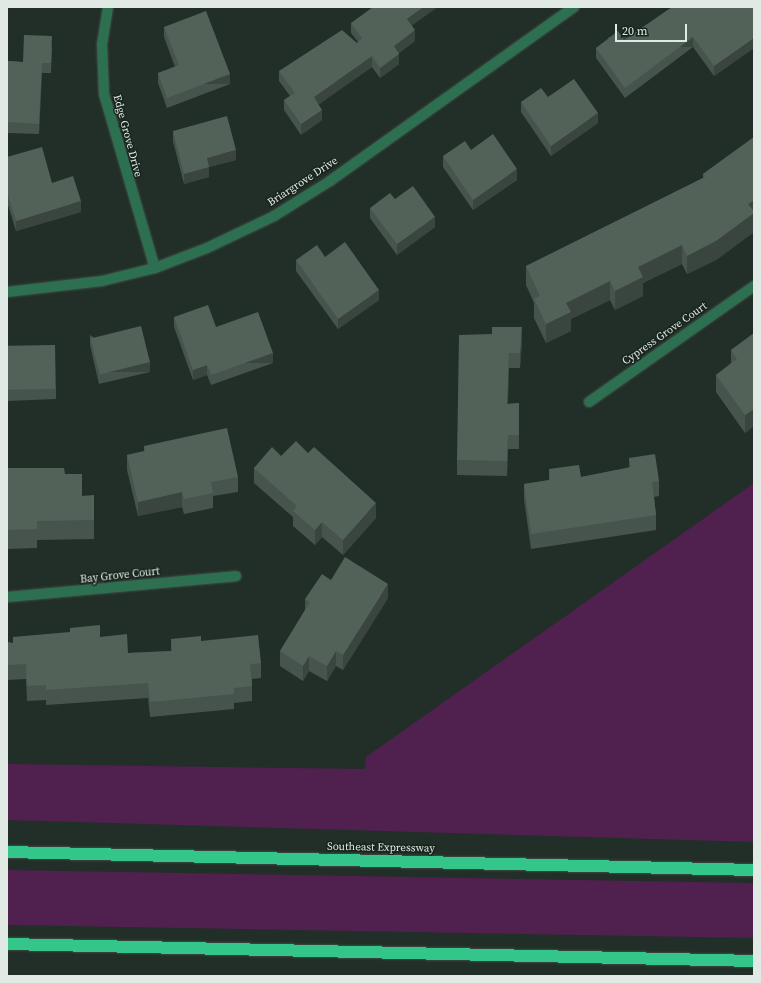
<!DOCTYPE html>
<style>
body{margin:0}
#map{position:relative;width:761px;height:983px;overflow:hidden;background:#212f28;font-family:"Source Serif 4",serif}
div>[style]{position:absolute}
.green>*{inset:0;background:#50204f;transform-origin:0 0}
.roads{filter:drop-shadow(0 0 1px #404d46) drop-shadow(0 0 1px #404d46)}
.minor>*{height:10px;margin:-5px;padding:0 5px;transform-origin:5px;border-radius:5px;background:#2d6f51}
.motorway>*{height:12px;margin:-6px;padding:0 6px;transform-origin:6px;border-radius:6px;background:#33c58a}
.wall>*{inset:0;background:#47544d}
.shaded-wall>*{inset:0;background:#39453e;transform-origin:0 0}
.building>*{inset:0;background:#526259;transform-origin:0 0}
span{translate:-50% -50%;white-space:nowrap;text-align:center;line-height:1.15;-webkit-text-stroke:3px #18251e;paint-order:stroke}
.street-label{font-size:11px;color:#e0e9e4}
.frame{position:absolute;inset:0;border:8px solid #e0e9e4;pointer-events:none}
.scale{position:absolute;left:615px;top:24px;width:72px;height:18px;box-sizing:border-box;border:2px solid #e0e9e4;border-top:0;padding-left:5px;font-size:12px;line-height:14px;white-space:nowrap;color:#e0e9e4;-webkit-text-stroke:3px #18251e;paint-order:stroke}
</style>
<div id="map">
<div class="green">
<div style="clip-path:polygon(754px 483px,754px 842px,7px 820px,7px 764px,365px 769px,366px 757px)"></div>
<div style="left:7px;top:870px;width:747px;height:55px;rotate:1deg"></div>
</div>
<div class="roads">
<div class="minor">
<div style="left:108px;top:7px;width:37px;rotate:99deg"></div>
<div style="left:102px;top:44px;width:50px;rotate:87.7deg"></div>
<div style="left:104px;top:94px;width:181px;rotate:73.7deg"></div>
<div style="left:7px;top:292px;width:96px;rotate:-6.6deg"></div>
<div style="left:102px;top:281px;width:55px;rotate:-13.8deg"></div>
<div style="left:155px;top:268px;width:56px;rotate:-21deg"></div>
<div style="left:207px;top:248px;width:74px;rotate:-25.5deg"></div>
<div style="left:274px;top:216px;width:66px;rotate:-32deg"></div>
<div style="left:330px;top:181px;width:300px;rotate:-35.5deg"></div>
<div style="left:589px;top:402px;width:202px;rotate:-35.1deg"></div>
<div style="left:7px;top:597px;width:230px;rotate:-5.2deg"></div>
</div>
<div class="motorway">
<div style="left:7px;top:852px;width:747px;rotate:1.38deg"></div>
<div style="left:7px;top:944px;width:747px;rotate:1.3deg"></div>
</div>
</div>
<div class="wall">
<div style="clip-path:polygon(754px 7px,754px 48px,714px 76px,693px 47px,625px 98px,596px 58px,596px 48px)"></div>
<div style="clip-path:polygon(351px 23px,412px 26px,415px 41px,399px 53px,399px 64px,380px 78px,372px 67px,318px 104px,322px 120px,301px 135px,284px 110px,284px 100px,290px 96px,279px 81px,279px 71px,357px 43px,358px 42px,351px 33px)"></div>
<div style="clip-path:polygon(164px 27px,230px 84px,167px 108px,158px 83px,158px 73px,175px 67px,164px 37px)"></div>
<div style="clip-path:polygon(52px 47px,51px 73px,42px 73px,39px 134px,7px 133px,7px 61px,23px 62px)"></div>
<div style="clip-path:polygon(548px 97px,598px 123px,551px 156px,521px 112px,521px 102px)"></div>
<div style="clip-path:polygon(173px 131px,236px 160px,209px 167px,209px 177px,184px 184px,173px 141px)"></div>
<div style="clip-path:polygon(754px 137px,754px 232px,716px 260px,687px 274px,682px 264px,643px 283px,643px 296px,615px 310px,610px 300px,571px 319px,571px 331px,546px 343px,534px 318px,534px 303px,526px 285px,526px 266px,703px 178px,703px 174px)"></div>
<div style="clip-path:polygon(471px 150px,517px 180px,473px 210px,443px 167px,443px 156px)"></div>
<div style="clip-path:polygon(7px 157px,52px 183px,81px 212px,16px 231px,7px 202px)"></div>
<div style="clip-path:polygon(395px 199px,435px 227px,397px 255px,370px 218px,370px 208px)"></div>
<div style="clip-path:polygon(325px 257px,379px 300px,338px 329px,296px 271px,296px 260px)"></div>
<div style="clip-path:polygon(174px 317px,216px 327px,273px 363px,211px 385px,207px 375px,193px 380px,174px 327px)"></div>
<div style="clip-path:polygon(754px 333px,754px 426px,745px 433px,716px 392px,716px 375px,731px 363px,731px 350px)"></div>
<div style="clip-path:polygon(492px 334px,522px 342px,520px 368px,509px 368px,508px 404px,519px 403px,519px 449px,508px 449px,507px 476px,457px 475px,457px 460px)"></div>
<div style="clip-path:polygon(90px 335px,150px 372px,99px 384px,90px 345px)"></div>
<div style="clip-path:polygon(7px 347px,56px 389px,56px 399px,7px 401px)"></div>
<div style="clip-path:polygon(144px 446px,238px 477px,238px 492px,213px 496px,213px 508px,184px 514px,182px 507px,138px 516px,127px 470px,127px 455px,144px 451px)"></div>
<div style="clip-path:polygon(281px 456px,376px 518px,343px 555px,322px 537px,315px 545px,293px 526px,293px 517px,254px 483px,254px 468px)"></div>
<div style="clip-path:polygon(629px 458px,659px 481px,659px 496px,654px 497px,656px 515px,656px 530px,531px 549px,524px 499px,524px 484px,549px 480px,549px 469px,581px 477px,629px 468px)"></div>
<div style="clip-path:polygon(7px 468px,65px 474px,82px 496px,94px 520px,94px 539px,37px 540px,37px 548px,7px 549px)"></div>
<div style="clip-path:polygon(331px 580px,388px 598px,343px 670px,336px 666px,327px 681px,309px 671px,303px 681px,280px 666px,280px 651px,305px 610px,305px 599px)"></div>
<div style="clip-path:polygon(13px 637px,100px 637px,128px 653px,171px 651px,171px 639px,201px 641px,261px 663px,261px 678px,252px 679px,252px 701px,234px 703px,234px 709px,150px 717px,148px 698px,46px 705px,46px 700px,27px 701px,26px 679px,7px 680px,7px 642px,13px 643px)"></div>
</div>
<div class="shaded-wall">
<div style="clip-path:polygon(424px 7px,438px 7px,407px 29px,407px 19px)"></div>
<div style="clip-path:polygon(415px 30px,415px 41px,394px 56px,394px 46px)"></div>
<div style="left:693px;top:37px;width:10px;height:85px;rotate:90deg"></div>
<div style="clip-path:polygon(754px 38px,754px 48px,714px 76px,714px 66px)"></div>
<div style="clip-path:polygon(399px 54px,399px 64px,380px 78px,380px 68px)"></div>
<div style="clip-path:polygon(372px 56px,372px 67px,314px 108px,314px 97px)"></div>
<div style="clip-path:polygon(42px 63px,42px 73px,39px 134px,39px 124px)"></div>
<div style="left:230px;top:74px;width:10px;height:67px;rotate:90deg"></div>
<div style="clip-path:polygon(322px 110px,322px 120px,301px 135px,301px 124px)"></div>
<div style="clip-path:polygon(598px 113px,598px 123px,551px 156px,551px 146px)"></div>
<div style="clip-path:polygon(236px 150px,236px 160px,209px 167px,209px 177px,184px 184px,184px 174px,207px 158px)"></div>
<div style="clip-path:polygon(517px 169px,517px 180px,473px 210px,473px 200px)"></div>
<div style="clip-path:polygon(754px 200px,754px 232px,716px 260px,687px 274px,687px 256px)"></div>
<div style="clip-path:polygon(81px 201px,81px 212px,16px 231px,16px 221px)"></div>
<div style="clip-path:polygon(435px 217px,435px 227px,397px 255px,397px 244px)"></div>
<div style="clip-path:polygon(682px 245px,682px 264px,643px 283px,643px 296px,615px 310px,615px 291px,638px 267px)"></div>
<div style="clip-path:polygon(610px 281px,610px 300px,571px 319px,571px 331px,546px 343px,546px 324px,566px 303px)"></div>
<div style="clip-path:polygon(379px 290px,379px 300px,338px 329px,338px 319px)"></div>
<div style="clip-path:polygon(522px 327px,522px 342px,520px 368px,520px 353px)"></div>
<div style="left:273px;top:353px;width:10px;height:66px;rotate:90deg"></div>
<div style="clip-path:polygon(509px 353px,509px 368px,507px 419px,507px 404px)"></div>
<div style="left:150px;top:362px;width:10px;height:52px;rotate:90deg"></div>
<div style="clip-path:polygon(207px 365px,207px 375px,193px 380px,193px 370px)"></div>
<div style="clip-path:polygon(754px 409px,754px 426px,745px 433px,745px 415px)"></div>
<div style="clip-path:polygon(508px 435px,508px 449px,507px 476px,507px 461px)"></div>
<div style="clip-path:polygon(182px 492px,182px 507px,138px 516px,138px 502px)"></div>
<div style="clip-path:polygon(376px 503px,376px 518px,343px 555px,343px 540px)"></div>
<div style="clip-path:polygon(322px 522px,322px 537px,315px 545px,315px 530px)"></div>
<div style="clip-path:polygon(388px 584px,388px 598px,343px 670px,343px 655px)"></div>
<div style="clip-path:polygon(336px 651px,336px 666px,327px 681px,327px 666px)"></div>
<div style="clip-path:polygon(309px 656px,309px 671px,303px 681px,303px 666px)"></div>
</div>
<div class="building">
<div style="clip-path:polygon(373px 7px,424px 7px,407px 19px,415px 30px,394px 46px,399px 54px,380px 68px,372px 56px,314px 97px,322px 110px,301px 124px,284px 100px,295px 93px,279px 71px,342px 30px,357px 43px,362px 38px,351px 23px)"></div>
<div style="clip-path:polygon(672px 7px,754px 7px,754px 38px,714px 66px,693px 37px,625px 88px,596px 48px,618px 31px,624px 40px)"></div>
<div style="clip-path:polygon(206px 11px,230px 74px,167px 98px,158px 73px,179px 65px,164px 27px)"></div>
<div style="clip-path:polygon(24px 35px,52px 36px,51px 63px,42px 63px,39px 124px,7px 122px,7px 61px,23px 62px)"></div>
<div style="clip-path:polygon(574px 79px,598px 113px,551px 146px,521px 102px,541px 88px,548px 97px)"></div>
<div style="clip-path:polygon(227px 116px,236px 150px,207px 158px,209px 167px,184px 174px,173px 131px)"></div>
<div style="clip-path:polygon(493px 134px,517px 169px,473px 200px,443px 156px,465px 141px,471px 150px)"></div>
<div style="clip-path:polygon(754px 137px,754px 200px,748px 204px,754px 211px,754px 213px,716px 241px,687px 256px,682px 245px,638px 267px,643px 277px,615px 291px,610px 281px,566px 303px,571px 312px,546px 324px,534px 299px,540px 296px,526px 266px,705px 177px,703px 174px)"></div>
<div style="clip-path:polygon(42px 147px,52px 183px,73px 176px,81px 201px,16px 221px,7px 192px,7px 157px)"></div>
<div style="clip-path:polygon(413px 186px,435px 217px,397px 244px,370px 208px,390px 193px,395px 199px)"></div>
<div style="clip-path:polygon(345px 242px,379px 290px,338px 319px,296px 260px,317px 245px,325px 257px)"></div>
<div style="clip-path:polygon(208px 305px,216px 327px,258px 312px,273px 353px,211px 375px,207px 365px,193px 370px,174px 317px)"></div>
<div style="left:141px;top:326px;width:37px;height:52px;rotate:76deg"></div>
<div style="clip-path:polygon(492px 327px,522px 327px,520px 353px,509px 353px,507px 404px,519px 403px,519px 435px,508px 435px,507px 461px,457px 460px,459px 335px,492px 334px)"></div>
<div style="clip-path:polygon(754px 333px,754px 409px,745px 415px,716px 375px,737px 359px,731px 350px)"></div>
<div style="left:55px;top:345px;width:44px;height:48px;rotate:89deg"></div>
<div style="clip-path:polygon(227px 428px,238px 477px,211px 482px,213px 493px,184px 499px,182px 492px,138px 502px,127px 455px,145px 451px,144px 446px)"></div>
<div style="clip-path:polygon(296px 441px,308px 453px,314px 447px,376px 503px,343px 540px,322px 522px,315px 530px,293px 511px,297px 506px,254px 468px,272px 447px,281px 456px)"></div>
<div style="clip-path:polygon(655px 454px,659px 481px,652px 482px,656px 515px,531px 534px,524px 484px,550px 480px,549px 469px,579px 465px,581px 477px,631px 467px,629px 458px)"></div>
<div style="clip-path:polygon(7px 468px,64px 468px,65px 474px,82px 474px,82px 496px,94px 495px,94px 520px,37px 521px,37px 529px,7px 530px)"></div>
<div style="clip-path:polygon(345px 557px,388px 584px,343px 655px,336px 651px,327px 666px,309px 656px,303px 666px,280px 651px,310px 602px,305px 599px,322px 574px,331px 580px)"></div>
<div style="clip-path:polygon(100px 625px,100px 637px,127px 634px,128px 653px,172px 651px,171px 639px,201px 636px,201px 641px,258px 635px,261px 663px,250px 664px,252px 686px,234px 688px,234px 694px,150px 702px,148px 683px,46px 690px,46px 685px,27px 686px,26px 664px,7px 665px,7px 642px,13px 643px,13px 637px,70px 632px,70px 628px)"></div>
</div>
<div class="street-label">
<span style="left:127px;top:136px;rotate:75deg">Edge Grove Drive</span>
<span style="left:303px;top:182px;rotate:-33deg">Briargrove Drive</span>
<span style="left:665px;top:334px;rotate:-35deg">Cypress Grove Court</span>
<span style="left:120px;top:576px;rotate:-6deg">Bay Grove Court</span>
<span style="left:381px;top:848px;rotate:1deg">Southeast Expressway</span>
</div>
<div class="frame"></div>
<div class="scale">20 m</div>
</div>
